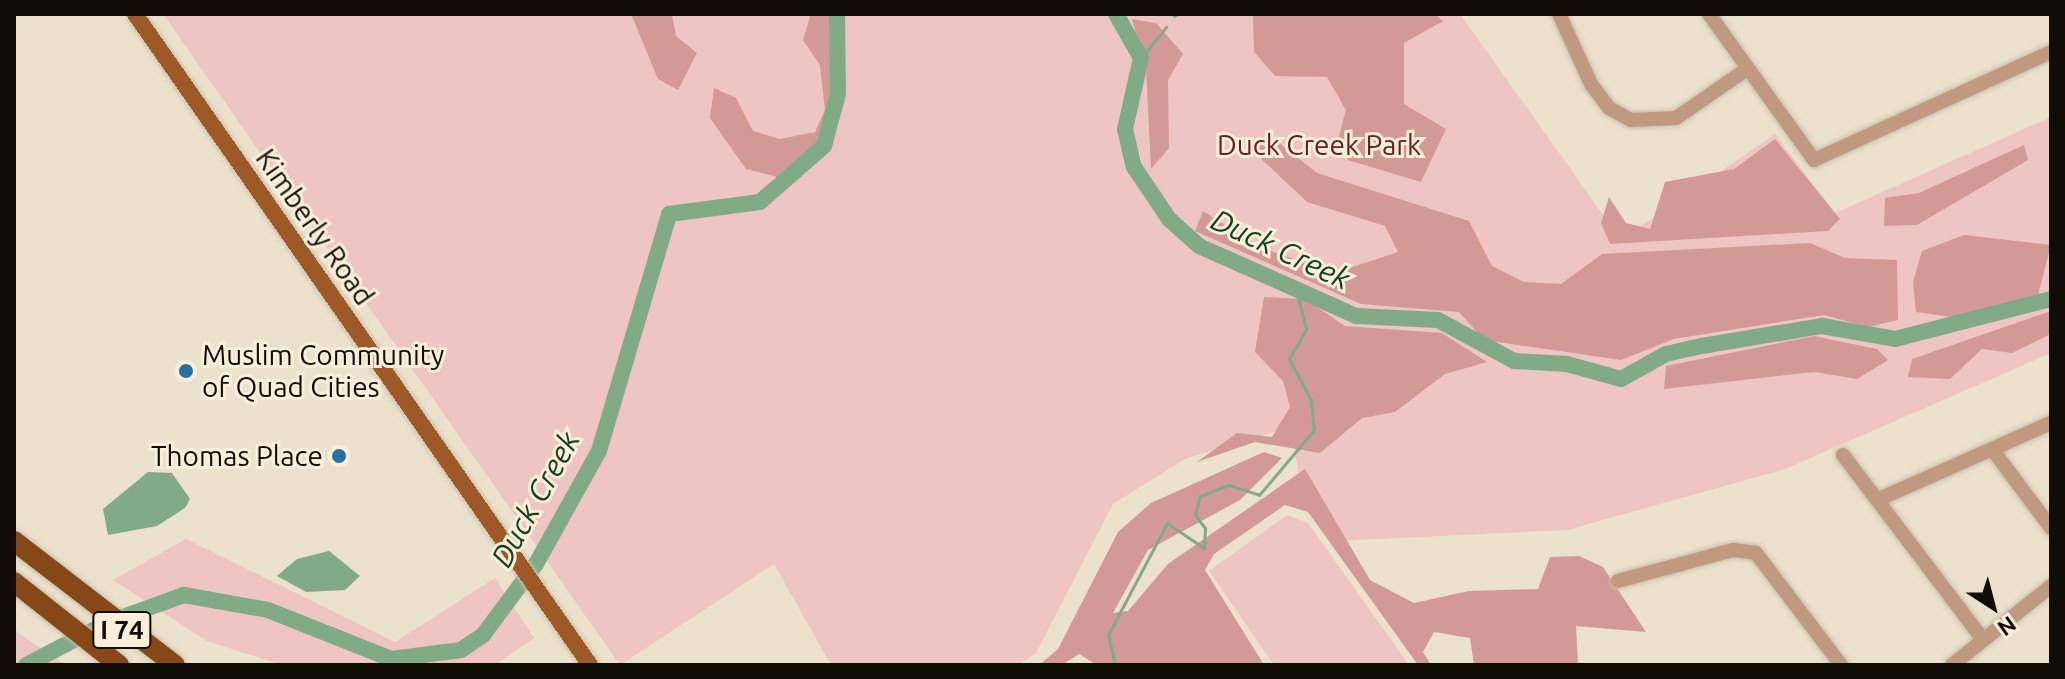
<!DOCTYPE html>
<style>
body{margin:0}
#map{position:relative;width:2065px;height:679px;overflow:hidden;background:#ebe1cc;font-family:Ubuntu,sans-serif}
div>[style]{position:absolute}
.green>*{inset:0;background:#eec5c2}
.forest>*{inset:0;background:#d39996}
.water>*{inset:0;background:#81ab87}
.stream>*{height:3px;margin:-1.5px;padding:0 1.5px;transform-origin:1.5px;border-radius:1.5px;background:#81ab87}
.river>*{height:16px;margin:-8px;padding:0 8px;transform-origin:8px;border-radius:8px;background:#81ab87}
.roads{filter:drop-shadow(0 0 2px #c8bfac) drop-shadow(0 0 2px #c8bfac)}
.minor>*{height:14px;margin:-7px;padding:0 7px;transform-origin:7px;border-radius:7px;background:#c09980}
.major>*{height:16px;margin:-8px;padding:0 8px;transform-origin:8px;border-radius:8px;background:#9e5927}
.highway>*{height:20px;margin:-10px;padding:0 10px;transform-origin:10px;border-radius:10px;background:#864817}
.dots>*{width:22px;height:22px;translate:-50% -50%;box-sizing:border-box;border:4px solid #f8eed9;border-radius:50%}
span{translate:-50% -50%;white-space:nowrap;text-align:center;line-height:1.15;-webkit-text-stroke:6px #f8eed9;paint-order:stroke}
.shield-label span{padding:2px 6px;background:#f8eed9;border:2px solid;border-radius:6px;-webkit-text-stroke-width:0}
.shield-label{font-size:26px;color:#100d06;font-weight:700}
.park-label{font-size:28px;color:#662122}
.street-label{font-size:28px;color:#100d06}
.poi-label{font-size:28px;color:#100d06}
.left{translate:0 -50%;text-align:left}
.right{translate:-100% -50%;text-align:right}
.water-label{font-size:30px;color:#12421e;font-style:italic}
.frame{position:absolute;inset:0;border:16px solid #100d06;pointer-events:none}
.north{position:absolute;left:1953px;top:567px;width:80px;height:80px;-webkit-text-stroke:6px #f8eed9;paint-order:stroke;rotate:144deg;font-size:22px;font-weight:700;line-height:32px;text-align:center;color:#100d06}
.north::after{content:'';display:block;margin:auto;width:28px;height:36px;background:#100d06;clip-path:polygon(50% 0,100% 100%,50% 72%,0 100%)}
</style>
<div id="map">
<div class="green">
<div style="clip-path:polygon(163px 14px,1460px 14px,1621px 240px,1775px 134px,1835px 213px,2051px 117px,2051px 353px,1785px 469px,1567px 530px,1335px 541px,1304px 500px,1290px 427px,1185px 459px,1113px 504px,1036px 653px,1018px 665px,831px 665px,774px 564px,620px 665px)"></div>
<div style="clip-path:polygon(1287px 515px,1308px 523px,1409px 665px,1274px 665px,1209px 571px)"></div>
<div style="clip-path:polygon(186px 539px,395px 642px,495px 578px,534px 638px,495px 665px,282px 665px,207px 641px,113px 580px)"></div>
<div style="clip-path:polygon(14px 630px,66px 665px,14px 665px)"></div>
</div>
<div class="forest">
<div style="clip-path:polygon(631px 14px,672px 14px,676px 36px,697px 53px,678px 90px,658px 79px)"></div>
<div style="clip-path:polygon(811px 14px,831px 14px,832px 109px,814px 150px,781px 178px,746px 169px,710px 118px,714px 88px,736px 98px,753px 131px,780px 139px,815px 132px,825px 110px,820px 65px,803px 40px)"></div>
<div style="clip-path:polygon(1253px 14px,1435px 14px,1443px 21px,1404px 43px,1404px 104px,1446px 129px,1421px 182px,1348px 160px,1338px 140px,1346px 110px,1327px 77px,1275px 76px,1254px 52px)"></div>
<div style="clip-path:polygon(1132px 19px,1156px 23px,1183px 54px,1168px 80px,1169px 148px,1151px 169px,1146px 68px)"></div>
<div style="clip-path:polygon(1269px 135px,1317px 173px,1469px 221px,1492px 266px,1524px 282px,1561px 284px,1602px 254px,1810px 243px,1845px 258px,1897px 260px,1898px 320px,1868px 327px,1824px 315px,1674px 339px,1621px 360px,1484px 340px,1459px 312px,1361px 304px,1195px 231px,1203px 211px,1262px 248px,1334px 273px,1398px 252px,1385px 226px,1307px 202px,1254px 152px)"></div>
<div style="clip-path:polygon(1775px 139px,1840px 219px,1828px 231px,1610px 244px,1601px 223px,1609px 197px,1626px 223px,1650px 229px,1665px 182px,1734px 169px)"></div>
<div style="clip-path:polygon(2024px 145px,2028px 160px,1917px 225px,1884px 226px,1885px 198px,1919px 193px)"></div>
<div style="clip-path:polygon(1964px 235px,2051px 245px,2038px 295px,1951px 317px,1916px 312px,1913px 282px,1922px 251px)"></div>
<div style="clip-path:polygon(1264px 297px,1305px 299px,1345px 326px,1442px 333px,1487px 362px,1445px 374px,1395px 412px,1362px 418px,1320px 453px,1255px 442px,1197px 462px,1237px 433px,1272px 437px,1290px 407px,1283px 381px,1255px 352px)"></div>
<div style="clip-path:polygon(2051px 311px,2051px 334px,2012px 353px,1982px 349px,1950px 379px,1908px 377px,1912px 359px)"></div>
<div style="clip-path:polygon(1814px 336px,1877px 349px,1888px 360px,1857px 379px,1814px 372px,1664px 389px,1666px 366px)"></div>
<div style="clip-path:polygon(1264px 452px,1282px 458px,1240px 500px,1148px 550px,1113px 613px,1128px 611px,1168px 564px,1305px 469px,1370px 580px,1414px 603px,1469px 591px,1538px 589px,1550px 557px,1579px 556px,1603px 567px,1646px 632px,1576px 626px,1578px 665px,1474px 665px,1470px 638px,1434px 632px,1423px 652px,1431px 665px,1418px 665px,1308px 512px,1285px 505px,1214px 554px,1205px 570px,1264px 665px,1097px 665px,1079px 654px,1062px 665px,1039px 665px,1058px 649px,1118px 532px,1151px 503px)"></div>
</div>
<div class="water">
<div style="clip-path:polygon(148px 472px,172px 473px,190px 499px,185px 508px,157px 526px,108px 535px,103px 509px)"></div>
<div style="clip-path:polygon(329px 551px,360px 576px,345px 590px,306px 592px,277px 576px,297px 559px)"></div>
</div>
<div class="stream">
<div style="left:1174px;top:16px;width:4px;rotate:-34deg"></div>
<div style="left:1141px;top:58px;width:40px;rotate:-51deg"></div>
<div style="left:1115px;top:665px;width:31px;rotate:-103deg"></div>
<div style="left:1108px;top:635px;width:127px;rotate:-62.2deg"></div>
<div style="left:1167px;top:523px;width:45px;rotate:34deg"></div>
<div style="left:1204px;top:548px;width:20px;rotate:-87deg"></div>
<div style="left:1205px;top:528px;width:16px;rotate:-128deg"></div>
<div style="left:1195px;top:515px;width:20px;rotate:-75deg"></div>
<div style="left:1200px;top:496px;width:31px;rotate:-21deg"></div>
<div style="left:1229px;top:485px;width:32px;rotate:18deg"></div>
<div style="left:1259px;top:495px;width:85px;rotate:-49.8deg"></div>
<div style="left:1314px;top:430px;width:30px;rotate:-96deg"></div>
<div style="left:1311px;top:400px;width:47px;rotate:-118.2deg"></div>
<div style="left:1289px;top:359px;width:34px;rotate:-60deg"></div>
<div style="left:1306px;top:329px;width:46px;rotate:-103.7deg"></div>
</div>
<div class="river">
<div style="left:1116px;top:14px;width:51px;rotate:60.4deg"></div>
<div style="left:1141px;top:58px;width:73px;rotate:102.7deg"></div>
<div style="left:1125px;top:129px;width:39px;rotate:77deg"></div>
<div style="left:1134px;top:167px;width:63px;rotate:56.1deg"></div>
<div style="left:1169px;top:219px;width:40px;rotate:42deg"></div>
<div style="left:1199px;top:246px;width:172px;rotate:24deg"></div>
<div style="left:1356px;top:316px;width:82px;rotate:2.8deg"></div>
<div style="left:1438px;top:320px;width:86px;rotate:28.3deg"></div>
<div style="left:1514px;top:361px;width:53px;rotate:3.2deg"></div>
<div style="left:1567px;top:364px;width:56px;rotate:15.5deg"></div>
<div style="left:1621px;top:379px;width:51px;rotate:-29.1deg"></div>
<div style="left:1666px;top:354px;width:37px;rotate:-13deg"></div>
<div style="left:1702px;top:346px;width:122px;rotate:-9.5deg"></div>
<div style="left:1822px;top:326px;width:74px;rotate:10.1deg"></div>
<div style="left:1895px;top:339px;width:161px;rotate:-14.4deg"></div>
<div style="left:26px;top:665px;width:93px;rotate:-27.4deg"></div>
<div style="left:109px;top:622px;width:80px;rotate:-19.8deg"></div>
<div style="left:184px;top:595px;width:85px;rotate:10.1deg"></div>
<div style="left:268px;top:610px;width:132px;rotate:21.7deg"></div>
<div style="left:391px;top:659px;width:71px;rotate:-7.3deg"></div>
<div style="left:461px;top:650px;width:27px;rotate:-34deg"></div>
<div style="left:483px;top:635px;width:89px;rotate:-53.3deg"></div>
<div style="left:536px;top:564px;width:129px;rotate:-60.9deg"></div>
<div style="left:599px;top:451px;width:247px;rotate:-73.5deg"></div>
<div style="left:669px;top:214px;width:92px;rotate:-7.5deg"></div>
<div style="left:760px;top:202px;width:85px;rotate:-41.2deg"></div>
<div style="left:824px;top:146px;width:54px;rotate:-74.9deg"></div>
<div style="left:838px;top:94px;width:80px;rotate:-90.7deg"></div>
</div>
<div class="roads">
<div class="minor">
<div style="left:1559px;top:14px;width:77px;rotate:65.4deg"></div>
<div style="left:1591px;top:84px;width:30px;rotate:53deg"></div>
<div style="left:1609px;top:108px;width:25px;rotate:29deg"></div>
<div style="left:1631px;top:120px;width:45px;rotate:-2.5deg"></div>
<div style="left:1676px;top:118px;width:86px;rotate:-34.6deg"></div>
<div style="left:1709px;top:14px;width:180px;rotate:54.3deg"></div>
<div style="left:1814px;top:160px;width:260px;rotate:-24.5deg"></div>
<div style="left:1992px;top:449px;width:99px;rotate:53.2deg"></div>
<div style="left:1843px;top:455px;width:230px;rotate:52.8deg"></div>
<div style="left:1877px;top:500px;width:190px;rotate:-23.9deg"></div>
<div style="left:1618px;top:581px;width:119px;rotate:-15.1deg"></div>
<div style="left:1733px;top:550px;width:23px;rotate:7deg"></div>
<div style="left:1756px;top:553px;width:141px;rotate:52.8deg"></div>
<div style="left:1952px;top:665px;width:127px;rotate:-38.6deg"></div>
</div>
<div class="major">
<div style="left:135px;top:14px;width:794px;rotate:55.05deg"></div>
</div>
<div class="highway">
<div style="left:14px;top:541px;width:203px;rotate:37.6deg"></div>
<div style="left:14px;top:582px;width:134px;rotate:38.3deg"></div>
</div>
</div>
<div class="dots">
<div style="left:186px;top:371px;background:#2671a4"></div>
<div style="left:339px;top:456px;background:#2671a4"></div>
</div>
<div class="shield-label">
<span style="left:122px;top:630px">I 74</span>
</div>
<div class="park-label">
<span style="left:1319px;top:145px">Duck Creek Park</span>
</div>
<div class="street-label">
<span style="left:315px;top:227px;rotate:55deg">Kimberly Road</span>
</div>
<div class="poi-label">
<span class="left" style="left:202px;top:371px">Muslim Community<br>of Quad Cities</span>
<span class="right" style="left:323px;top:456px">Thomas Place</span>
</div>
<div class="water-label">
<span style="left:1281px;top:249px;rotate:25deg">Duck Creek</span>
<span style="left:535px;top:499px;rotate:-61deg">Duck Creek</span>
</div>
<div class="frame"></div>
<div class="north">N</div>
</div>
